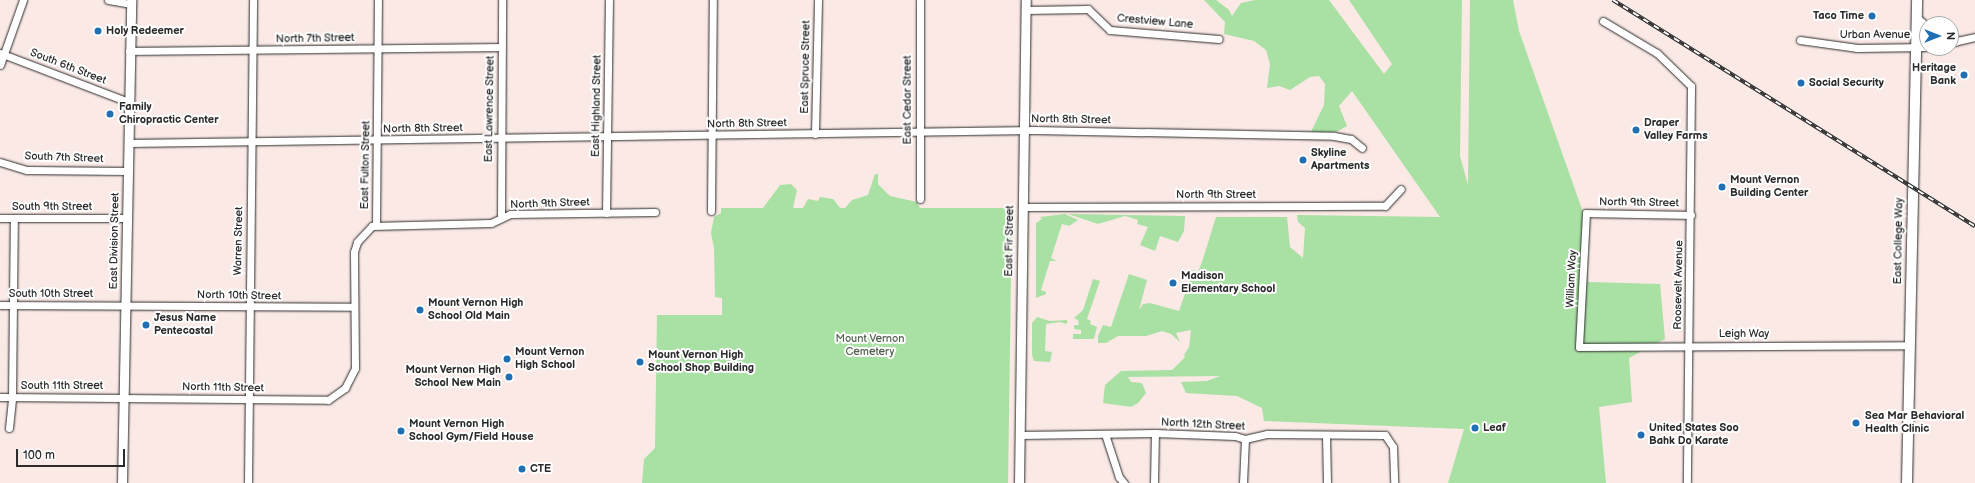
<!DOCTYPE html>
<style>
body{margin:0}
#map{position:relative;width:1975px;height:483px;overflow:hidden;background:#fae9e4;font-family:"Balsamiq Sans",sans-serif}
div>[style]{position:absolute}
.green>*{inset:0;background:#a9e0a3}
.roads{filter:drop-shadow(0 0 1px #2b2b2b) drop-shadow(0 0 1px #2b2b2b)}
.minor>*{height:7px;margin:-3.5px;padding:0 3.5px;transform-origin:3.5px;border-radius:3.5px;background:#fff}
.tertiary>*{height:9px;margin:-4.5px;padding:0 4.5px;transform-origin:4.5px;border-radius:4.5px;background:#fff}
.secondary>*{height:10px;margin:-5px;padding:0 5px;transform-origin:5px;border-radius:5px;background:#fff}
.rail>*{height:3.5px;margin-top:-1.75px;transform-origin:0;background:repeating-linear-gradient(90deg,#fff 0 6px,#2b2b2b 0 12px);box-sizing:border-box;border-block:1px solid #2b2b2b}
.dots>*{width:11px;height:11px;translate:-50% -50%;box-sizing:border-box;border:2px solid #fff;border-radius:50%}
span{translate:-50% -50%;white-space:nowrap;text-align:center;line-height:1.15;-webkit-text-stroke:4px #fff;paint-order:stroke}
.poi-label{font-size:11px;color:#2b2b2b;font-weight:700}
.right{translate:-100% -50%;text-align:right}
.left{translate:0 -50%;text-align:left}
.street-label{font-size:11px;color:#2b2b2b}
.park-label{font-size:11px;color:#51614f}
.north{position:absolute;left:1919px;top:16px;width:40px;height:40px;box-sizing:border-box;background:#fff;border:1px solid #aaa;border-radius:50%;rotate:90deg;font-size:11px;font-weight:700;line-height:16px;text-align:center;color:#2b2b2b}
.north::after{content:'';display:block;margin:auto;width:14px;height:18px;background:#1f6fb2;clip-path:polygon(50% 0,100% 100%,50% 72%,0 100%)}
.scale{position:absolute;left:16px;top:449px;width:109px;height:18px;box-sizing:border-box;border:2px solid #2b2b2b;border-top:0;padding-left:5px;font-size:12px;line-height:14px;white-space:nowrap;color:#2b2b2b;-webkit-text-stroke:3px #fff;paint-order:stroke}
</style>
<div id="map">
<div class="green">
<div style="clip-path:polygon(1204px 0,1216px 0,1229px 10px,1232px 16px,1241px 3px,1255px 0,1329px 0,1384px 74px,1392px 64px,1349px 0,1462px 0,1460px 156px,1468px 185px,1470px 0,1513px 0,1519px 31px,1584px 215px,1588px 282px,1660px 284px,1665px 339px,1629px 358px,1632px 402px,1599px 407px,1606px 483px,1448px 483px,1464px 429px,1264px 421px,1262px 408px,1237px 396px,1186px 393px,1181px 382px,1207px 381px,1220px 376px,1128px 377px,1131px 382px,1142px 383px,1146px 393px,1138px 403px,1131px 407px,1103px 403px,1105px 385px,1121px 371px,1172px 370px,1185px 357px,1184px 355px,1189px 347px,1191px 330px,1176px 333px,1180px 342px,1171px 334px,1162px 331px,1146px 336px,1118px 336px,1106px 343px,1098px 343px,1098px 336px,1103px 325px,1111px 327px,1129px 274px,1147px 280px,1139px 310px,1143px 304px,1150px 303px,1179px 311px,1193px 270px,1198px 272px,1202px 262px,1216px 217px,1287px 217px,1290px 247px,1303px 258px,1305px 228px,1298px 222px,1297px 215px,1440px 217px,1352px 91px,1339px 106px,1347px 126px,1336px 132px,1311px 132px,1324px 105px,1325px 84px,1319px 76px,1310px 77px,1290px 90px,1279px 86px,1267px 88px,1270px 64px,1266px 50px,1254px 41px,1224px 34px,1225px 22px)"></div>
<div style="clip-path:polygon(875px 174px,878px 174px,878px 184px,890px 196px,917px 202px,920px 208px,1012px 208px,1008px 483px,642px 483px,644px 459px,655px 448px,657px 315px,722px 315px,722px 298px,715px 297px,714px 248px,711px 233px,714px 217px,721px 213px,721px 208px,763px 208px,780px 185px,791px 184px,797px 190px,793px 208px,803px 208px,808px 199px,818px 201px,820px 197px,833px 199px,840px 208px,845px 208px,852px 200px,868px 195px)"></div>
<div style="clip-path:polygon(1065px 214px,1078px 220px,1069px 226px,1062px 224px,1051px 258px,1057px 261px,1050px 261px,1041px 290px,1046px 292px,1046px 294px,1036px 298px,1036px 223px,1042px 219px,1040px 217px)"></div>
<div style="clip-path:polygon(1068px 214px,1185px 216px,1184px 231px,1178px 242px,1160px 236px,1155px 251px,1140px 245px,1148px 227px,1137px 224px,1138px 220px,1125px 216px,1098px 224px)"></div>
<div style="clip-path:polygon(1093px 279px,1100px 281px,1087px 319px,1091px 321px,1090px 324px,1097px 327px,1094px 339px,1073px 339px,1073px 334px,1081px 334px,1081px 330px,1074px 329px,1074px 325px,1079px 325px,1078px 320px,1074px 318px,1083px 310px)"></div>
<div style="clip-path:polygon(1037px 317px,1050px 321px,1067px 320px,1067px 324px,1060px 322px,1046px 324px,1045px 351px,1052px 352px,1050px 362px,1034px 361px,1032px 355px,1032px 323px)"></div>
</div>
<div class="roads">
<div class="minor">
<div style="left:108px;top:0;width:23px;rotate:10deg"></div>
<div style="left:920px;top:0;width:199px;rotate:90deg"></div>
<div style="left:1025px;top:10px;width:63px;rotate:-0.9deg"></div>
<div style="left:1088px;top:9px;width:30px;rotate:44deg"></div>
<div style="left:1110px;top:30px;width:109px;rotate:4.7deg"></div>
<div style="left:1603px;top:21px;width:63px;rotate:30.7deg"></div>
<div style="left:1657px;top:53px;width:47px;rotate:44.1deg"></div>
<div style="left:1691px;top:86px;width:397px;rotate:90.6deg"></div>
<div style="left:1800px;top:40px;width:58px;rotate:8deg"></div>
<div style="left:1857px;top:48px;width:70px;rotate:-0.8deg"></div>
<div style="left:1953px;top:42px;width:23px;rotate:-13deg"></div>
<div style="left:129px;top:51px;width:373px;rotate:-0.6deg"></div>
<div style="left:0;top:53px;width:137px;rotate:20.9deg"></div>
<div style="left:0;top:65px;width:69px;rotate:-70.5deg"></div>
<div style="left:815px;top:134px;width:134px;rotate:-88.7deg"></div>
<div style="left:128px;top:143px;width:906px;rotate:-0.82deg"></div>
<div style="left:1034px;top:130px;width:300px;rotate:1.1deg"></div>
<div style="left:1334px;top:136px;width:17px;rotate:10deg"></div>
<div style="left:1351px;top:139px;width:14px;rotate:39deg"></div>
<div style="left:0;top:162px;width:28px;rotate:17deg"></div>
<div style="left:27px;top:170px;width:101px;rotate:0.6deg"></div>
<div style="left:1023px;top:207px;width:362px;rotate:-0.2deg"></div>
<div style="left:1385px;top:206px;width:23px;rotate:-47deg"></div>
<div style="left:711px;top:211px;width:211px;rotate:-89.5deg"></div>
<div style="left:606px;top:213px;width:213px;rotate:-89.2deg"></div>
<div style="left:1691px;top:215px;width:105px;rotate:-178.9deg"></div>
<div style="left:1586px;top:213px;width:134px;rotate:93deg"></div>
<div style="left:1579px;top:347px;width:330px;rotate:-0.3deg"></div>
<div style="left:0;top:218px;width:127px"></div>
<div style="left:501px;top:218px;width:218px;rotate:-89.7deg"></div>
<div style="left:376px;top:224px;width:224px;rotate:-89.5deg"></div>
<div style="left:0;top:305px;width:352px;rotate:0.3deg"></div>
<div style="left:0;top:397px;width:328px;rotate:0.5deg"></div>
<div style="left:328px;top:400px;width:21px;rotate:-35deg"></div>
<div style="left:345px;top:388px;width:22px;rotate:-63deg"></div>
<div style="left:355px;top:368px;width:116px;rotate:-90.5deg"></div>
<div style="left:354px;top:252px;width:10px;rotate:-73deg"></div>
<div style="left:357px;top:242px;width:22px;rotate:-47deg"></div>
<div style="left:372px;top:226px;width:119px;rotate:-1.4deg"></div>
<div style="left:491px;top:223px;width:21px;rotate:-25deg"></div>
<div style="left:510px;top:214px;width:145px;rotate:-0.8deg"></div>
<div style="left:9px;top:428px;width:31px;rotate:-84deg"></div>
<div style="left:12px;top:397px;width:179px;rotate:-89.4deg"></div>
<div style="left:1105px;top:434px;width:45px;rotate:72deg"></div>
<div style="left:1119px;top:477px;width:8px;rotate:50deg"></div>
<div style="left:1020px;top:435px;width:135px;rotate:-0.8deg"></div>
<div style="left:1155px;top:433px;width:80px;rotate:2.1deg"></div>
<div style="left:1235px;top:436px;width:10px;rotate:17deg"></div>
<div style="left:1245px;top:439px;width:23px;rotate:-13deg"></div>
<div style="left:1267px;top:434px;width:118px;rotate:0.5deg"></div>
<div style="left:1385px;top:435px;width:14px;rotate:56deg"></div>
<div style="left:1393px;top:447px;width:36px;rotate:88deg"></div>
<div style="left:1326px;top:435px;width:48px;rotate:88.8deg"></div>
<div style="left:248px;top:483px;width:483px;rotate:-89.4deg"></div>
<div style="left:1154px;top:483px;width:50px;rotate:-88.9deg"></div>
<div style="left:1243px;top:483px;width:44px;rotate:-87.4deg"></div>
</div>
<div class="tertiary">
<div style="left:122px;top:483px;width:483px;rotate:-88.9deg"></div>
<div style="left:1019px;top:483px;width:483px;rotate:-89.2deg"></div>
</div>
<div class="secondary">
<div style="left:1917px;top:20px;width:13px;rotate:39deg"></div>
<div style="left:1951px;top:39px;width:5px;rotate:22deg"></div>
<div style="left:1907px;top:483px;width:483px;rotate:-88.8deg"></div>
</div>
</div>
<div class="rail">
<div style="left:1613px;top:0;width:427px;rotate:32deg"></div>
</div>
<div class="dots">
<div style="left:1872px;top:16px;background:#1f6fb2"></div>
<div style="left:98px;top:31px;background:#1f6fb2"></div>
<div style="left:1964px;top:75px;background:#1f6fb2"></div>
<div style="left:1801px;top:83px;background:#1f6fb2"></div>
<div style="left:110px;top:114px;background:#1f6fb2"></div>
<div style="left:1636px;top:130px;background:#1f6fb2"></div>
<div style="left:1303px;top:160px;background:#1f6fb2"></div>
<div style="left:1722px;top:187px;background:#1f6fb2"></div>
<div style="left:1173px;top:283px;background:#1f6fb2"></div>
<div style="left:420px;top:310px;background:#1f6fb2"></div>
<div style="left:146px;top:325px;background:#1f6fb2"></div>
<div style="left:507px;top:359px;background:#1f6fb2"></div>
<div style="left:640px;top:362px;background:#1f6fb2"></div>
<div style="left:509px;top:377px;background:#1f6fb2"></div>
<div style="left:1856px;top:423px;background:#1f6fb2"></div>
<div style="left:1475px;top:428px;background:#1f6fb2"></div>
<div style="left:401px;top:431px;background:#1f6fb2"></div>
<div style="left:1641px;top:435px;background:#1f6fb2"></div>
<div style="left:522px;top:469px;background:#1f6fb2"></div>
</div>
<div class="poi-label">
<span class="right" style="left:1864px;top:16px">Taco Time</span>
<span class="left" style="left:106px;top:31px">Holy Redeemer</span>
<span class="right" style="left:1956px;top:75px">Heritage<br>Bank</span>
<span class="left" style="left:1809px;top:83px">Social Security</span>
<span class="left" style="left:119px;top:114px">Family<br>Chiropractic Center</span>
<span class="left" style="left:1644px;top:130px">Draper<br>Valley Farms</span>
<span class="left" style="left:1311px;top:160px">Skyline<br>Apartments</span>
<span class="left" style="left:1730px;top:187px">Mount Vernon<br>Building Center</span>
<span class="left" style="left:1181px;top:283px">Madison<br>Elementary School</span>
<span class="left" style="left:428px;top:310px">Mount Vernon High<br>School Old Main</span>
<span class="left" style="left:154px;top:325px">Jesus Name<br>Pentecostal</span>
<span class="left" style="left:515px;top:359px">Mount Vernon<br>High School</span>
<span class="left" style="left:648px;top:362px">Mount Vernon High<br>School Shop Building</span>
<span class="right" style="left:501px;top:377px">Mount Vernon High<br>School New Main</span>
<span class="left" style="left:1865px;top:423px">Sea Mar Behavioral<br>Health Clinic</span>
<span class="left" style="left:409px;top:431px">Mount Vernon High<br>School Gym/Field House</span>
<span class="left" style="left:1483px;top:428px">Leaf</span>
<span class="left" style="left:1649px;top:435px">United States Soo<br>Bahk Do Karate</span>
<span class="left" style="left:530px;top:469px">CTE</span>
</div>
<div class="street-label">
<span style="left:1155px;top:22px;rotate:5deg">Crestview Lane</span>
<span style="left:1875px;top:35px">Urban Avenue</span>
<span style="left:315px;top:39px;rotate:-1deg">North 7th Street</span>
<span style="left:68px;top:67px;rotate:21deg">South 6th Street</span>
<span style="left:806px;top:67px;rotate:-89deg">East Spruce Street</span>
<span style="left:908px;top:100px;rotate:-90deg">East Cedar Street</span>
<span style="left:597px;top:106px;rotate:-89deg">East Highland Street</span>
<span style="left:490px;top:109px;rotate:-89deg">East Lawrence Street</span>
<span style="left:1071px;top:120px;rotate:1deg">North 8th Street</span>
<span style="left:747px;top:124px;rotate:-1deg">North 8th Street</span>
<span style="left:423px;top:129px;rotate:-1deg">North 8th Street</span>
<span style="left:64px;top:158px;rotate:2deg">South 7th Street</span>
<span style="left:366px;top:165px;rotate:-89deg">East Fulton Street</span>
<span style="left:1216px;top:195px">North 9th Street</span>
<span style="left:1639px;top:203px;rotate:1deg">North 9th Street</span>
<span style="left:550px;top:204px;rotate:-2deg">North 9th Street</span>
<span style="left:52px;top:207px">South 9th Street</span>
<span style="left:115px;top:241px;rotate:-89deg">East Division Street</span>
<span style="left:239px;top:241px;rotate:-89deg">Warren Street</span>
<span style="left:1010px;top:241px;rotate:-89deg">East Fir Street</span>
<span style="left:1899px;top:241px;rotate:-89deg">East College Way</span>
<span style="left:1572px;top:279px;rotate:-87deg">William Way</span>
<span style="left:1679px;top:285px;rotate:-89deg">Roosevelt Avenue</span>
<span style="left:51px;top:294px">South 10th Street</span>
<span style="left:239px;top:296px;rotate:1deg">North 10th Street</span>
<span style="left:1744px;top:334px">Leigh Way</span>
<span style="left:62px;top:386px">South 11th Street</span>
<span style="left:223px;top:388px;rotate:1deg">North 11th Street</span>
<span style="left:1203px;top:425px;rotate:3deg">North 12th Street</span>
</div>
<div class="park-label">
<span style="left:870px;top:346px">Mount Vernon<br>Cemetery</span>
</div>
<div class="north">N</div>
<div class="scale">100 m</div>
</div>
